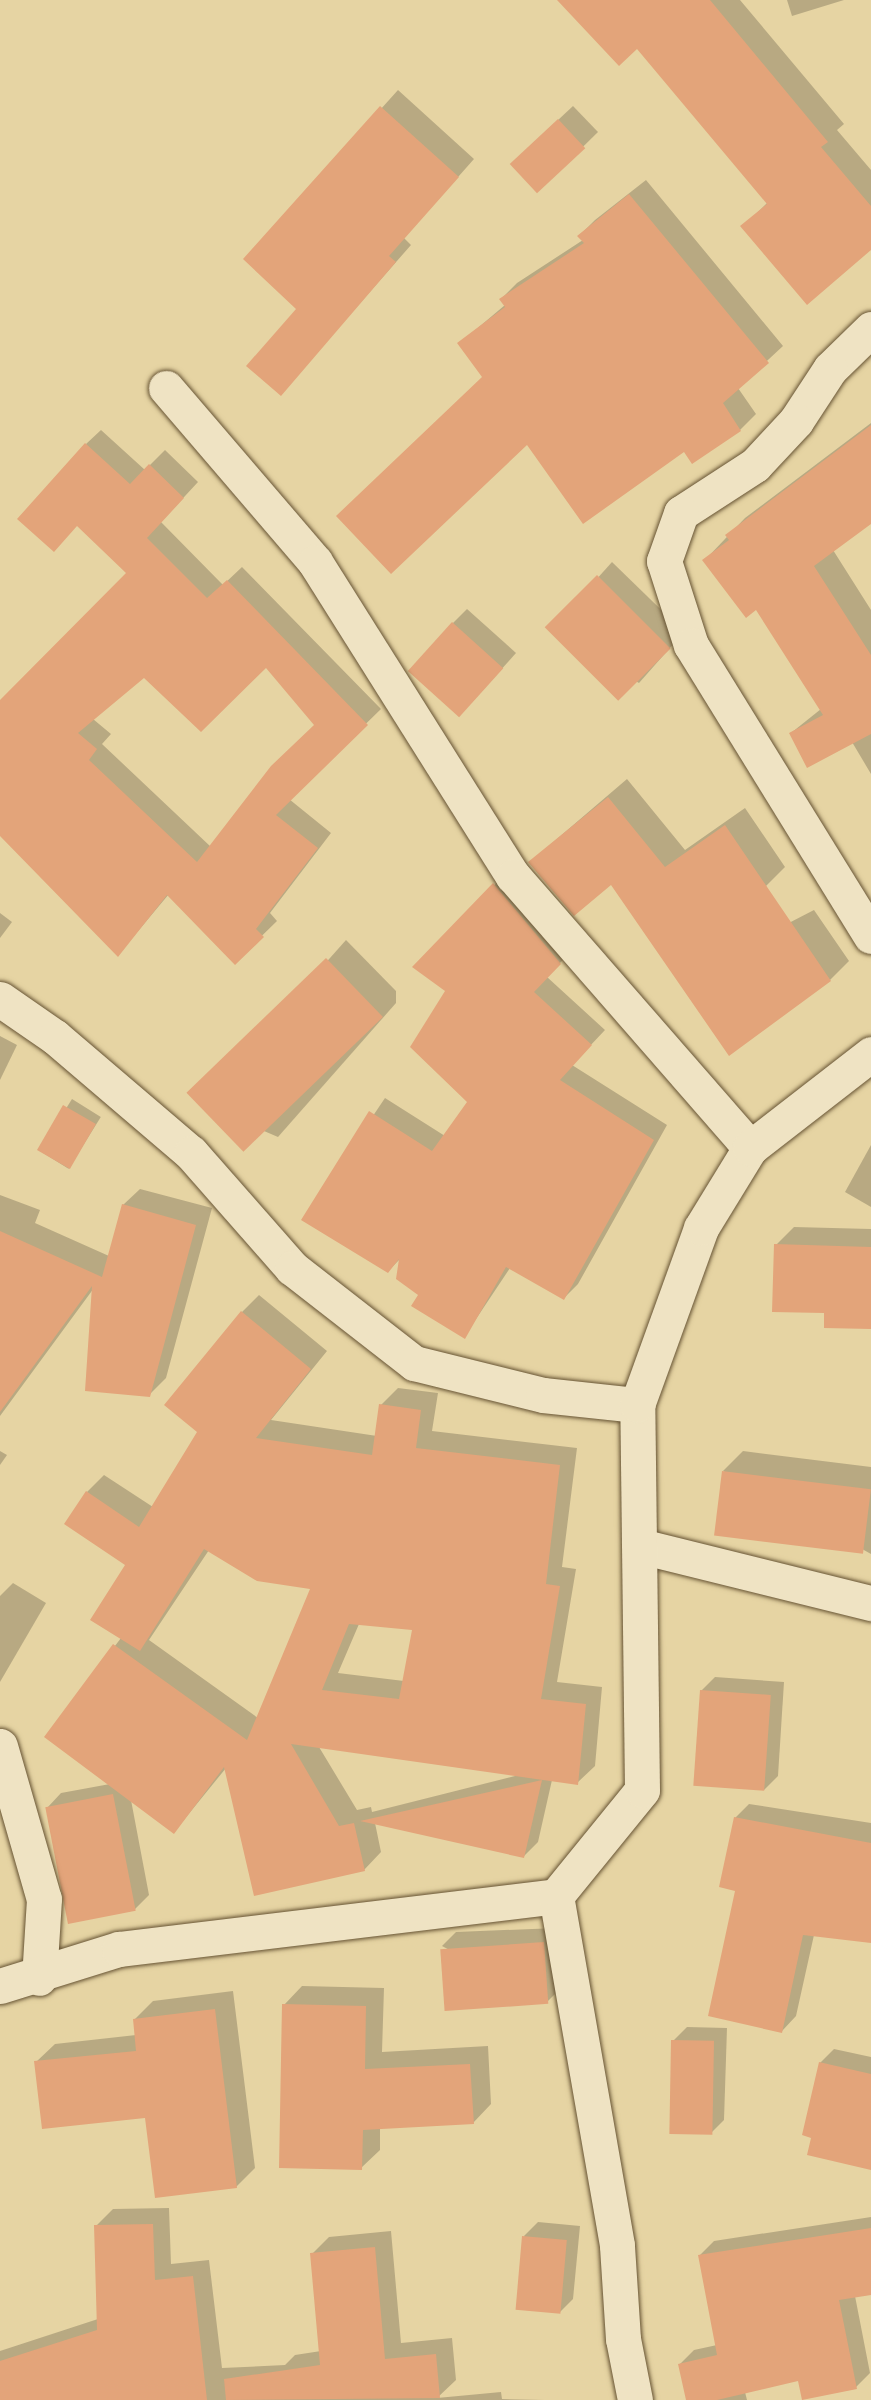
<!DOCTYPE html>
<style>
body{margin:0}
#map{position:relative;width:871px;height:2400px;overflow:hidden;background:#e6d4a3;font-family:Cardo,serif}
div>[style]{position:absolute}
.shadow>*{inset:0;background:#0003;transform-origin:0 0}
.building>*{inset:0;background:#e3a47a;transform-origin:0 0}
.roads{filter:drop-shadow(0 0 2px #665333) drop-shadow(0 0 2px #665333)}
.street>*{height:35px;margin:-17.5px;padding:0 17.5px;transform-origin:17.5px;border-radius:17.5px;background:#efe3c3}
span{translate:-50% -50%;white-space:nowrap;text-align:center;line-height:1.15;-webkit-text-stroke:5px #efe3c3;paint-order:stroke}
</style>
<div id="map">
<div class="shadow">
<div style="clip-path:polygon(561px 0,740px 0,844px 124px,837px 130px,871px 170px,871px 248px,743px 227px,768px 202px,638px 46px)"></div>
<div style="clip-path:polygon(787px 0,844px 0,792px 16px)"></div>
<div style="clip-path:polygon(398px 90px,474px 159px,404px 238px,411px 245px,281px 393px,298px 308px,246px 259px)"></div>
<div style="clip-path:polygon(573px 106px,598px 132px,538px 191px,526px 150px)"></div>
<div style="clip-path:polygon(646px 180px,783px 346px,738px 388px,756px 414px,740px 430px,685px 450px,484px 376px,460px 343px,505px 305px,501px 299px,517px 283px,583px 240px,579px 236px,595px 220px)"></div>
<div style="clip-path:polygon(871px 423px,871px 522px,833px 550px,871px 610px,871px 774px,852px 742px,791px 733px,821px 709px,757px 608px,704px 561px,745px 518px)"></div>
<div style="clip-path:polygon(evenodd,101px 430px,145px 470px,165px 450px,198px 482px,161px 522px,223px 585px,242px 567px,381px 709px,289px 799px,331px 833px,270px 913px,277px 921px,235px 962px,169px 894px,118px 955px,0 834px,0 702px,129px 573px,86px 444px,101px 430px,266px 666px,316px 724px,211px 847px,102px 744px,111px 734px,93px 719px,144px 676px,266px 666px)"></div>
<div style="clip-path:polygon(612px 562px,684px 632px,639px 683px,551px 630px)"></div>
<div style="clip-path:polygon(467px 609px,516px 653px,473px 701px,453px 623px)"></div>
<div style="clip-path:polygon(627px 779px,685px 850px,745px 808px,785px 867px,766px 886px,783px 926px,814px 910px,849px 961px,830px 980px,611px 883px,530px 862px)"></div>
<div style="clip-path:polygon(509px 870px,574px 948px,547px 977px,605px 1030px,572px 1065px,667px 1125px,578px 1284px,564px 1298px,510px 1268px,464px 1337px,420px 1294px,401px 1258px,388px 1271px,303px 1220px,385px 1098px,445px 1136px,469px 1102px,447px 991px,415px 967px)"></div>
<div style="clip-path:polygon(0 913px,12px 922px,0 938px)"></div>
<div style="clip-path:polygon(346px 940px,396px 991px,396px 1003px,278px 1137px,200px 1104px)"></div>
<div style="clip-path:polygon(0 1036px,17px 1045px,0 1080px)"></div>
<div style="left:72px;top:1099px;width:34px;height:61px;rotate:32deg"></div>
<div style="clip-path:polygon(871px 1145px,871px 1207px,845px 1192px)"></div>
<div style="clip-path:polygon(140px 1189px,212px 1208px,166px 1378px,149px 1395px,94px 1288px,0 1416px,0 1195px,40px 1210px,35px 1223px,109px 1256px,123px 1205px)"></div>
<div style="clip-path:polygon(794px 1227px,871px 1229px,871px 1328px,826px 1311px,776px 1245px)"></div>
<div style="clip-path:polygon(evenodd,259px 1295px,327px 1351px,271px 1420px,377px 1436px,381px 1405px,398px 1388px,438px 1393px,432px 1431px,577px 1448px,562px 1567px,576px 1569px,557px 1682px,602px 1687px,595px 1766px,577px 1783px,552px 1780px,538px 1842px,524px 1856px,375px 1823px,381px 1852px,364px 1870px,226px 1768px,174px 1832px,131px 1800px,149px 1895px,135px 1909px,47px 1808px,61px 1793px,110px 1784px,46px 1736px,121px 1638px,128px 1564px,87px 1492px,104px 1475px,153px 1507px,200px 1432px,242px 1312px,259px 1295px,209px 1550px,312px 1587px,258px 1718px,149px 1640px,209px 1550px,259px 1295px,359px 1624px,414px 1629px,404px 1681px,338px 1673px,359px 1624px,259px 1295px,319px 1747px,519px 1775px,372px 1812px,371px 1807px,357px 1810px,319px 1747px)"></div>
<div style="clip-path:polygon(0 1451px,7px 1455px,0 1465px)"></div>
<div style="clip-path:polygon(743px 1451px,871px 1467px,871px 1554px,723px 1471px)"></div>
<div style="clip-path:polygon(13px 1583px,46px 1603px,0 1682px,0 1596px)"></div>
<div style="clip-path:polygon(715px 1677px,784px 1682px,778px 1776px,764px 1790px,701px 1691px)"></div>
<div style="clip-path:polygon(749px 1804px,871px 1823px,871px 1941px,814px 1935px,796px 2016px,782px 2031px,737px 1889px,735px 1818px)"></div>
<div style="clip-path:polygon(557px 1928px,561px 1988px,547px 2002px,442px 1946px,456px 1932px)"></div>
<div style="clip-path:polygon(302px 1986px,384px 1988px,382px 2052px,488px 2046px,491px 2104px,473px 2123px,380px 2127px,380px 2150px,361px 2168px,284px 2005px)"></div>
<div style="clip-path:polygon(233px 1991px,255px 2168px,236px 2187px,146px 2116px,36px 2062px,55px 2044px,136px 2035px,134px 2020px,153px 2001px)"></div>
<div style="clip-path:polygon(687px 2027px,727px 2028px,724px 2120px,710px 2134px,673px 2041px)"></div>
<div style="clip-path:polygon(834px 2049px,871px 2057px,871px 2169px,813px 2137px,820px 2063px)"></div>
<div style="clip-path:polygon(169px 2208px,171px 2264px,209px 2260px,222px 2368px,285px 2365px,295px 2355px,321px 2351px,312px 2254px,329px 2237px,391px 2231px,401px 2343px,452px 2338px,456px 2380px,437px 2398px,501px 2392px,502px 2399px,545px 2400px,0 2400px,0 2351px,98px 2319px,96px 2226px,113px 2209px)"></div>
<div style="clip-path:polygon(871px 2217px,871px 2293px,855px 2296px,870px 2373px,856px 2387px,799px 2379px,745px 2392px,747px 2400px,688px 2400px,680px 2364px,694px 2350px,717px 2345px,700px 2255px,714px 2241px)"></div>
<div style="clip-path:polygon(538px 2222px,580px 2226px,573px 2299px,559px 2313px,524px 2236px)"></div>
</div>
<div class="building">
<div style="clip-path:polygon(557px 0,710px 0,828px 142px,821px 147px,871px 206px,871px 250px,807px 305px,740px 226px,767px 204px,637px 49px,619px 66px)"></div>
<div style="clip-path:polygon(380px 106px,459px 177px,389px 256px,396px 262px,281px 396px,246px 366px,296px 309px,243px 259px)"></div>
<div style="left:558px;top:119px;width:40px;height:66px;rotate:47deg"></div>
<div style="clip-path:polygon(629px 194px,769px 363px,723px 403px,741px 431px,692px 464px,684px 452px,583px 524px,527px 445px,391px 574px,336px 516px,482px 377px,457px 343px,505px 307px,499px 299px,584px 243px,577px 236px)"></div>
<div style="clip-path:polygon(871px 425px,871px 524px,814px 566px,871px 655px,871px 734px,807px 768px,789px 733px,823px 715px,756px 610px,746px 618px,702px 560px,729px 540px,725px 535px)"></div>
<div style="clip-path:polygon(evenodd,85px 443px,130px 484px,149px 464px,184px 498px,147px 538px,207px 598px,227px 580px,368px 725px,276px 815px,318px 848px,256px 929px,264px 937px,235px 965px,167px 895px,118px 957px,0 836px,0 700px,126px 573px,77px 526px,54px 552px,17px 519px,85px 443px,266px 668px,314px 725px,271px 766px,197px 862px,89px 760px,97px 749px,78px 733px,144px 678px,201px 732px,266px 668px)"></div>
<div style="left:597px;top:575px;width:104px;height:74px;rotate:45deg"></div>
<div style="left:452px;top:622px;width:69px;height:66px;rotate:42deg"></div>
<div style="clip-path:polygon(608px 797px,665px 867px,725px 825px,831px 981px,729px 1056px,611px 885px,574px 916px,528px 862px)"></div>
<div style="clip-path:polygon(493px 883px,561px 964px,534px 992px,592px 1045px,560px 1080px,654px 1140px,564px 1300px,506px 1267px,465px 1339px,411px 1306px,418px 1295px,396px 1279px,399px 1259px,388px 1273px,301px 1220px,369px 1111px,432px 1151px,467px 1102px,410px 1047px,445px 991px,412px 967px)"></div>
<div style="left:326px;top:958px;width:82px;height:194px;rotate:46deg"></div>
<div style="left:63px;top:1105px;width:38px;height:52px;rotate:30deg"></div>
<div style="clip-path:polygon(122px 1204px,196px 1225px,150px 1397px,85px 1391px,92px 1286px,0 1412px,0 1231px,102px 1277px)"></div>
<div style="clip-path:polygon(774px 1244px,871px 1247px,871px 1329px,824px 1328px,824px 1313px,772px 1312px)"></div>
<div style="clip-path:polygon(evenodd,241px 1311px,311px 1369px,256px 1438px,372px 1455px,379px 1404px,421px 1410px,416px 1448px,560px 1465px,546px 1584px,560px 1586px,541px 1699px,586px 1704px,578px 1785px,291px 1744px,339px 1826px,354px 1823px,365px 1871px,254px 1896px,224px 1767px,174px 1834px,44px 1737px,113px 1644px,247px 1740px,310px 1589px,257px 1581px,204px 1549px,140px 1651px,90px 1620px,125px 1565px,64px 1524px,86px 1491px,139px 1527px,197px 1432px,164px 1405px,241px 1311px,349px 1624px,412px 1630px,399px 1699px,322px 1690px,349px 1624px)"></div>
<div style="left:722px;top:1471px;width:150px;height:65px;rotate:7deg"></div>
<div style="left:700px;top:1690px;width:71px;height:96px;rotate:4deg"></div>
<div style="clip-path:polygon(542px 1780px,524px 1858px,360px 1821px)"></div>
<div style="left:113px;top:1794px;width:119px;height:69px;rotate:79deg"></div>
<div style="clip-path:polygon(734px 1817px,871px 1843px,871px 1943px,803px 1935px,782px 2033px,708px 2016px,735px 1891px,719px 1887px)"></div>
<div style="left:544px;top:1942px;width:62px;height:104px;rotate:86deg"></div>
<div style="clip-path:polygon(282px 2004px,366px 2006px,365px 2069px,470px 2064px,474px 2124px,363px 2130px,362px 2170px,279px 2168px)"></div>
<div style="clip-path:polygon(215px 2009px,237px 2188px,155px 2198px,145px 2118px,42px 2129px,34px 2061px,136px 2051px,133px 2019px)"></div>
<div style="left:671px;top:2040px;width:43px;height:94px;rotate:1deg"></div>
<div style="clip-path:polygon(819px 2062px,871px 2074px,871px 2170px,807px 2155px,811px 2138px,802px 2135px)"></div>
<div style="clip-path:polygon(153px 2224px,155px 2280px,193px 2276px,207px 2400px,0 2400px,0 2361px,97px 2330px,94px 2225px)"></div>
<div style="clip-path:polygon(871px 2228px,871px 2295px,839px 2300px,857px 2389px,802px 2400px,798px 2381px,717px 2400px,686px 2400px,678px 2364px,717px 2355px,698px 2255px)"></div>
<div style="left:522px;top:2236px;width:45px;height:74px;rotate:5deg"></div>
<div style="clip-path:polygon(375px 2247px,385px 2359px,436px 2354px,440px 2398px,226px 2400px,224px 2379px,320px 2365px,310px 2253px)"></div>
</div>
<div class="roads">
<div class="street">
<div style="left:871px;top:329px;width:57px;rotate:135.7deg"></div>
<div style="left:830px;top:369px;width:62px;rotate:123.2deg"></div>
<div style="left:796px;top:421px;width:60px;rotate:133deg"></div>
<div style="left:755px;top:465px;width:88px;rotate:147deg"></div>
<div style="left:681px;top:513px;width:51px;rotate:109.5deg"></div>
<div style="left:664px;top:561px;width:88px;rotate:72.2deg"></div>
<div style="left:691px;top:645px;width:342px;rotate:58.3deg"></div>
<div style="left:166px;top:388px;width:229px;rotate:49.4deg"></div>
<div style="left:315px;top:562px;width:371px;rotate:57.8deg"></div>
<div style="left:513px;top:876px;width:361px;rotate:48.9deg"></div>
<div style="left:0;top:999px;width:67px;rotate:34.6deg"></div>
<div style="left:55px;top:1037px;width:179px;rotate:40.5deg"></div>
<div style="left:191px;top:1153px;width:153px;rotate:48.7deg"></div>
<div style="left:292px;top:1268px;width:155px;rotate:37.9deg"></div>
<div style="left:414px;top:1363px;width:133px;rotate:13.9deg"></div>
<div style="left:543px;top:1395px;width:95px;rotate:6.1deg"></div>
<div style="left:640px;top:1546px;width:238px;rotate:13.9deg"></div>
<div style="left:0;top:1746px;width:159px;rotate:74deg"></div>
<div style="left:44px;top:1899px;width:79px;rotate:93.6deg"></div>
<div style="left:0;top:1986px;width:125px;rotate:-17.3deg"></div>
<div style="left:119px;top:1949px;width:440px;rotate:-6.9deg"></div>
<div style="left:635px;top:2400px;width:62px;rotate:-101.1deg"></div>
<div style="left:623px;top:2339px;width:94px;rotate:-93.7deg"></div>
<div style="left:617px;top:2245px;width:354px;rotate:-99.9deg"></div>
<div style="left:556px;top:1896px;width:136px;rotate:-50.9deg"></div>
<div style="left:642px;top:1790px;width:385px;rotate:-90.7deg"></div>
<div style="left:637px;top:1405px;width:188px;rotate:-70.1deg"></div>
<div style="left:701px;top:1228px;width:94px;rotate:-58.5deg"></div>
<div style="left:750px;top:1148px;width:153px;rotate:-37.8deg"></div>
</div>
</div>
</div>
